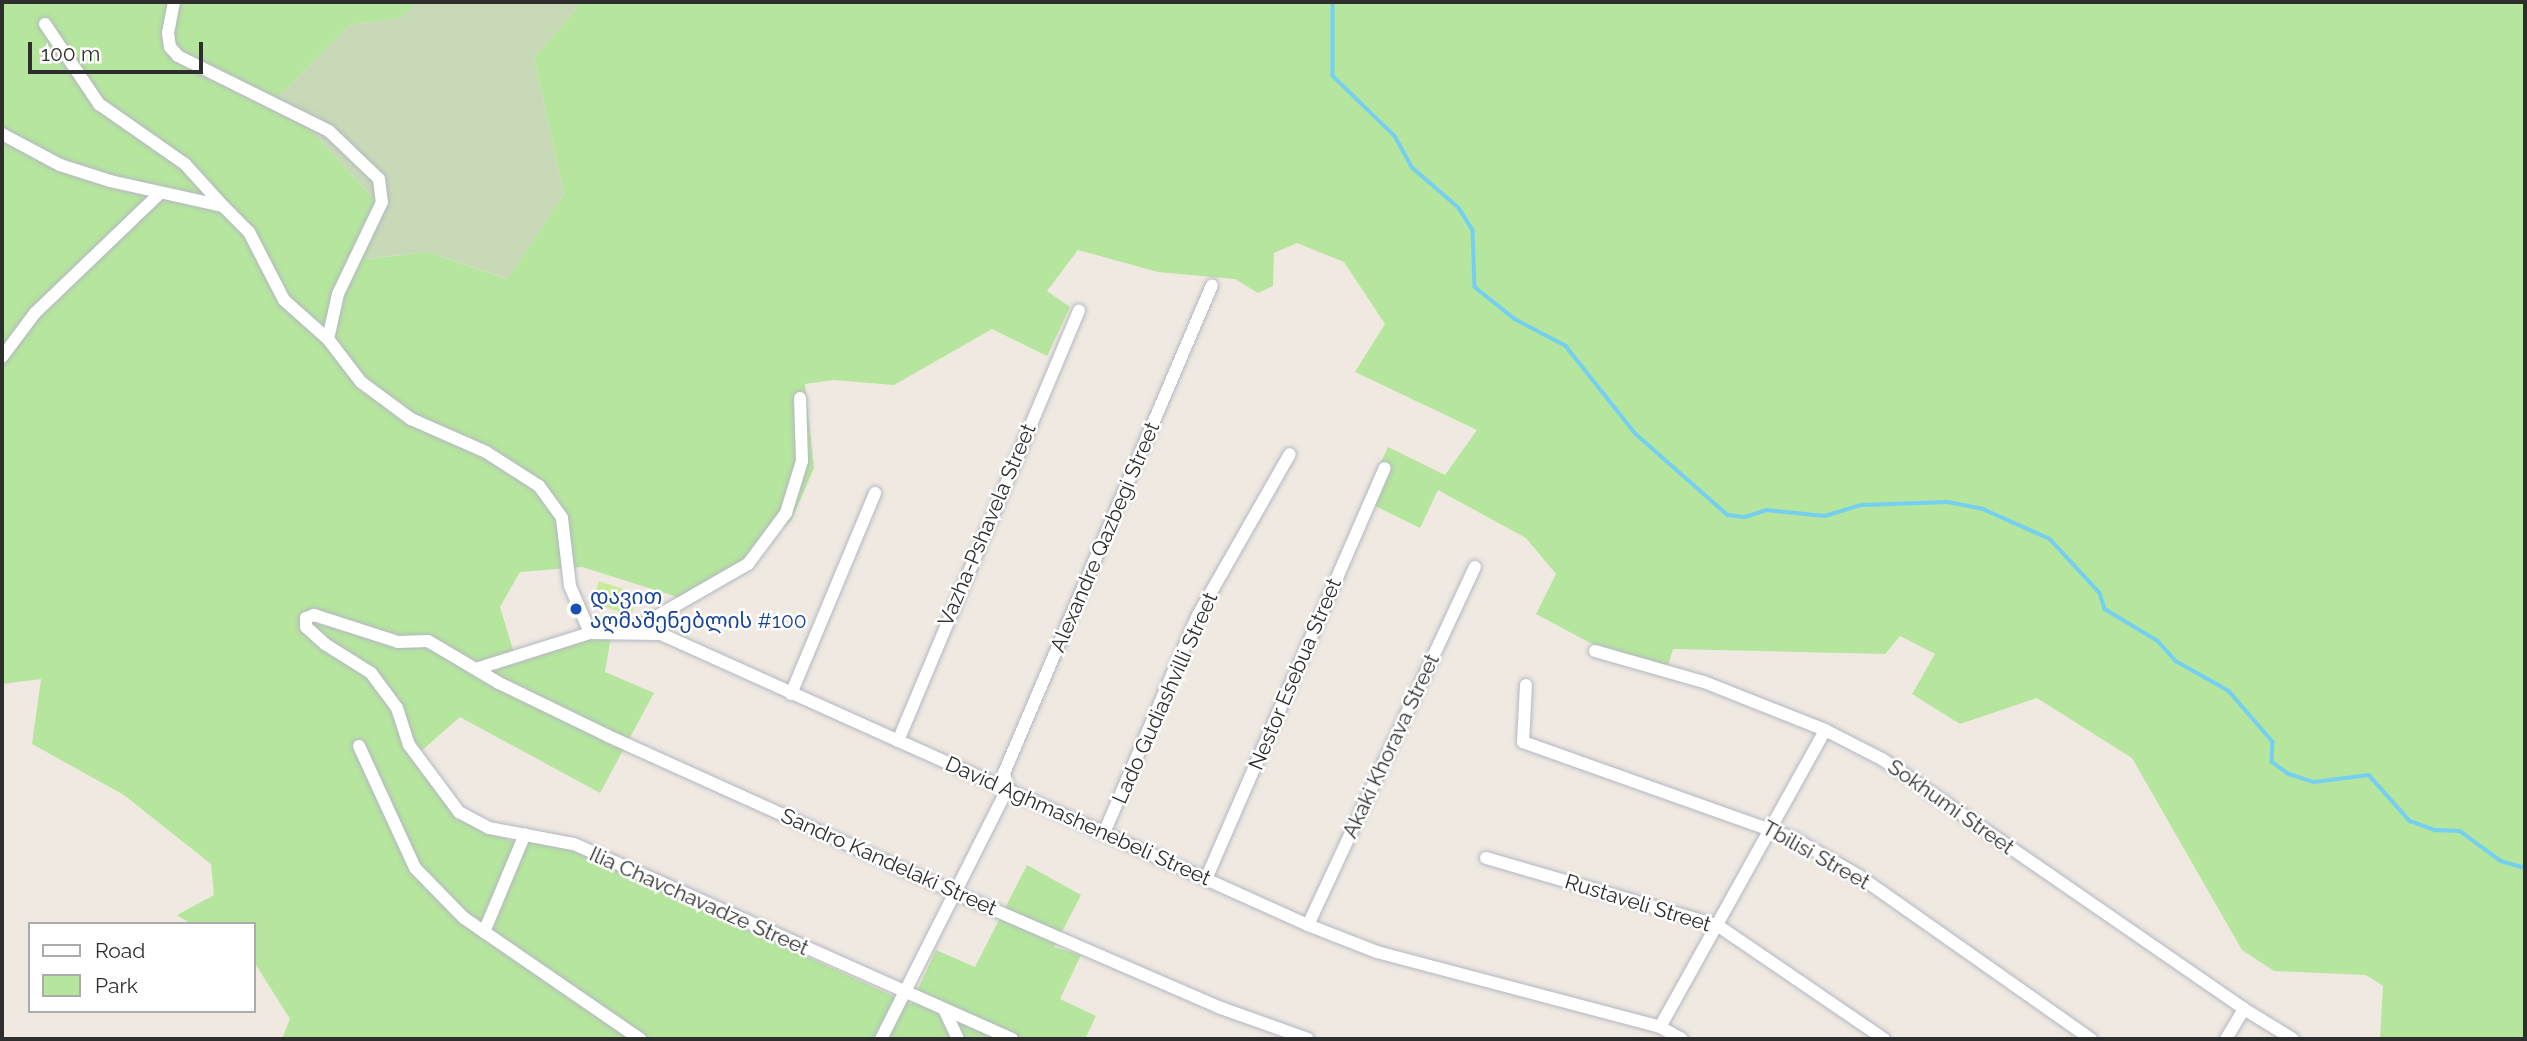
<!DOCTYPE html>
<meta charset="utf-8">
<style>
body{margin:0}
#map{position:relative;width:2527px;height:1041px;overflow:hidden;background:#efe9e1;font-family:Raleway,"Noto Sans Georgian",sans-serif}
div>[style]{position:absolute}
.green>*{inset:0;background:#b6e59e}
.cemetery>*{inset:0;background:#c8d9b8}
.pitch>*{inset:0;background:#c9ec9a;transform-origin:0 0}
.stream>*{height:3.5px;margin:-1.75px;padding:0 1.75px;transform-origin:1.75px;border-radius:1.75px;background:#75cff0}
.roads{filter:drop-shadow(0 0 2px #b4b7c1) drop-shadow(0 0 2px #b4b7c1)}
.minor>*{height:12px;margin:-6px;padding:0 6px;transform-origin:6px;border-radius:6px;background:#fff}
.dots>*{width:19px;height:19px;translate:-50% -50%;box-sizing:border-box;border:4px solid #fff;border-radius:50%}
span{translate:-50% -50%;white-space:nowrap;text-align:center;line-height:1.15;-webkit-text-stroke:5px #fff;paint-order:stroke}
.street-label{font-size:21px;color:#2e2e2e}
.transit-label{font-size:21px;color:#164399}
.left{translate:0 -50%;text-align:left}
.frame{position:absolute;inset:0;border:4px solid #2e2e2e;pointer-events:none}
.legend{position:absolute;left:28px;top:922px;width:228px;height:91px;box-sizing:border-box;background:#fff;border:2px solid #ababab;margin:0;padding:9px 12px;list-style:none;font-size:21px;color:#2e2e2e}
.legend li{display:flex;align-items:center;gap:14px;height:35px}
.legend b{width:35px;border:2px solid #ababab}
.scale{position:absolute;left:28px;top:42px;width:175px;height:32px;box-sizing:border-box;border:4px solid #2e2e2e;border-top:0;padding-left:9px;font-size:21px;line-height:24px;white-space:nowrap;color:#2e2e2e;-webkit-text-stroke:5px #fff;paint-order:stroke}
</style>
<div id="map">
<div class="green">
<div style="clip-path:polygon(2px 2px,417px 2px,401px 18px,349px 25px,279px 96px,386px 212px,366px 259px,427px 252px,507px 279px,564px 194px,534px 58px,582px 2px,2525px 2px,2525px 1039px,2380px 1039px,2383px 986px,2366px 975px,2274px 971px,2242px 950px,2132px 758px,2037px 698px,1960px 724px,1912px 694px,1935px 654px,1900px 636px,1885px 654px,1673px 649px,1668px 666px,1594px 645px,1536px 614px,1556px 574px,1526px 538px,1438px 490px,1420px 528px,1363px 500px,1388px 447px,1445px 475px,1477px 430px,1355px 372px,1385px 324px,1344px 262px,1297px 243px,1274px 253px,1273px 286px,1258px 293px,1235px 279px,1158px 272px,1078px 250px,1047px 291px,1070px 307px,1047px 356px,992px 329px,894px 385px,833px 380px,805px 384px,814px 468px,791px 521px,737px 566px,684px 599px,582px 567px,520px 572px,500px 607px,517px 663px,588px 636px,611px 636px,605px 672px,654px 693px,600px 793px,460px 717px,412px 759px,456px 819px,512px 841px,561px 845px,911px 1004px,936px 950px,975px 967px,1027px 865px,1081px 895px,1054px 947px,1081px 955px,1060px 999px,1096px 1016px,1085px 1039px,282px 1039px,290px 1019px,254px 962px,254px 924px,191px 924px,177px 915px,214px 895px,211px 864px,124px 795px,32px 744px,41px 679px,2px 684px)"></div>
</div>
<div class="cemetery">
<div style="clip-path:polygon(417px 2px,582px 2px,534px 58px,564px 194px,508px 279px,427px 252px,365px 259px,386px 212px,279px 96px,349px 25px,400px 18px)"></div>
</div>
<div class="pitch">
<div style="left:599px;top:581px;width:41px;height:23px;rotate:18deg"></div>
</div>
<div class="stream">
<div style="left:1333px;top:2px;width:74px;rotate:90deg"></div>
<div style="left:1333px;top:76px;width:86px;rotate:44.1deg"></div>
<div style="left:1395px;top:136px;width:37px;rotate:61deg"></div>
<div style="left:1413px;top:168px;width:61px;rotate:41deg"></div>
<div style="left:1459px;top:208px;width:26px;rotate:58deg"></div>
<div style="left:1473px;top:230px;width:57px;rotate:88deg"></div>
<div style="left:1475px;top:287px;width:51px;rotate:38.7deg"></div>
<div style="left:1515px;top:319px;width:58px;rotate:27.9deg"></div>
<div style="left:1566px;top:346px;width:112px;rotate:51.5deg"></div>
<div style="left:1636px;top:434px;width:123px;rotate:41.4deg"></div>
<div style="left:1728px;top:515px;width:17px;rotate:7deg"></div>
<div style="left:1745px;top:517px;width:23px;rotate:-18deg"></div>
<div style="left:1767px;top:510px;width:58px;rotate:5.9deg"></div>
<div style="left:1825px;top:516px;width:39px;rotate:-17deg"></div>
<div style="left:1862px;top:505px;width:86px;rotate:-2deg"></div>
<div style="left:1948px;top:502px;width:36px;rotate:11deg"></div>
<div style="left:1983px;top:509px;width:73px;rotate:24.1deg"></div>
<div style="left:2050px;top:539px;width:74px;rotate:47.2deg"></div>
<div style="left:2100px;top:593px;width:17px;rotate:73deg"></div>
<div style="left:2105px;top:609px;width:62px;rotate:31.1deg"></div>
<div style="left:2158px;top:641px;width:27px;rotate:48deg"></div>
<div style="left:2176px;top:661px;width:61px;rotate:29.5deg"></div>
<div style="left:2229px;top:691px;width:67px;rotate:49.2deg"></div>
<div style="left:2273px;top:742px;width:20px;rotate:93deg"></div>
<div style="left:2272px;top:762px;width:21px;rotate:35deg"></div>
<div style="left:2289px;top:774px;width:26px;rotate:18deg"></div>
<div style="left:2314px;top:782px;width:55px;rotate:-7.3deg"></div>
<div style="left:2369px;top:775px;width:62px;rotate:48.3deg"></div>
<div style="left:2410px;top:821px;width:27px;rotate:20deg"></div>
<div style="left:2435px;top:830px;width:25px;rotate:2deg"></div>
<div style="left:2460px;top:831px;width:51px;rotate:36.2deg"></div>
<div style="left:2501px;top:861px;width:25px;rotate:16deg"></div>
</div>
<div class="roads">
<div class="minor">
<div style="left:174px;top:2px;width:32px;rotate:101deg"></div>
<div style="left:168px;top:33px;width:14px;rotate:82deg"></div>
<div style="left:170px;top:47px;width:12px;rotate:48deg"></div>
<div style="left:178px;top:56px;width:169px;rotate:26.4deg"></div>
<div style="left:329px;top:131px;width:69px;rotate:43.8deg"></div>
<div style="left:379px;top:179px;width:23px;rotate:83deg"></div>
<div style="left:382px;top:202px;width:102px;rotate:115.6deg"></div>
<div style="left:338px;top:294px;width:46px;rotate:102.5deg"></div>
<div style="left:328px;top:339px;width:54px;rotate:52.5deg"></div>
<div style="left:361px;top:382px;width:62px;rotate:36.5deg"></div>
<div style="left:411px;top:419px;width:82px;rotate:23.7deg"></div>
<div style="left:486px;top:452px;width:63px;rotate:32.7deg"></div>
<div style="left:539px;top:486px;width:39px;rotate:54deg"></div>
<div style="left:562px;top:518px;width:68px;rotate:83.3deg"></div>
<div style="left:570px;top:586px;width:51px;rotate:66.9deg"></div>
<div style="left:45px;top:24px;width:97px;rotate:56deg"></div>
<div style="left:99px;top:104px;width:105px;rotate:34.9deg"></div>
<div style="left:185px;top:164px;width:57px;rotate:47.9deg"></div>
<div style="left:2px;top:134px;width:66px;rotate:28.1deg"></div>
<div style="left:60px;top:165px;width:52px;rotate:17.7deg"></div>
<div style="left:110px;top:181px;width:116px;rotate:12.5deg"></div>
<div style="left:223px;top:206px;width:37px;rotate:45deg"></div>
<div style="left:249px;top:232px;width:76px;rotate:62.8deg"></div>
<div style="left:284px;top:300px;width:59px;rotate:41.6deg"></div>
<div style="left:2px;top:357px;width:55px;rotate:-53.1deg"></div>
<div style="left:35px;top:313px;width:173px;rotate:-43.8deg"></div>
<div style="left:633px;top:630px;width:133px;rotate:-29.9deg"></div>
<div style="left:748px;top:564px;width:64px;rotate:-53.3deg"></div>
<div style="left:786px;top:513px;width:54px;rotate:-72.9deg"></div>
<div style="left:802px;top:461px;width:63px;rotate:-91.8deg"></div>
<div style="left:1595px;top:651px;width:113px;rotate:15.9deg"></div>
<div style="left:1704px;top:682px;width:130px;rotate:21.6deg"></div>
<div style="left:1825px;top:730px;width:64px;rotate:27deg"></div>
<div style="left:1882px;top:759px;width:440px;rotate:34.6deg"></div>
<div style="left:2244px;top:1009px;width:35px;rotate:121deg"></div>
<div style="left:479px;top:668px;width:116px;rotate:-17.5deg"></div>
<div style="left:590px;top:633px;width:71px;rotate:0.8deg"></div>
<div style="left:661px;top:634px;width:709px;rotate:24.22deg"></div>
<div style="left:1308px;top:925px;width:74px;rotate:21.4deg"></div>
<div style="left:1377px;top:952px;width:293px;rotate:14.8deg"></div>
<div style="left:1660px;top:1027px;width:25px;rotate:29deg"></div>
<div style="left:1526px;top:685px;width:57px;rotate:93deg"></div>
<div style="left:1523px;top:742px;width:289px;rotate:19.6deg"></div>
<div style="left:1795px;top:839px;width:74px;rotate:30deg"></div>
<div style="left:1859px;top:876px;width:284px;rotate:35.1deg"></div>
<div style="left:791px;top:694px;width:218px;rotate:-67.3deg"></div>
<div style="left:898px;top:741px;width:467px;rotate:-67.2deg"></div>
<div style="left:359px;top:746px;width:134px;rotate:65.3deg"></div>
<div style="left:415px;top:868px;width:70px;rotate:45.6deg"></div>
<div style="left:464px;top:918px;width:214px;rotate:34.5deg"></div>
<div style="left:1104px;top:833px;width:237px;rotate:-66.7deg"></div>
<div style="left:1198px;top:615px;width:185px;rotate:-60.3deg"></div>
<div style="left:1486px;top:858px;width:241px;rotate:16.2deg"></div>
<div style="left:1717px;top:925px;width:202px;rotate:34.3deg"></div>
<div style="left:1206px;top:879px;width:448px;rotate:-66.5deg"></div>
<div style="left:1308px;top:925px;width:395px;rotate:-65deg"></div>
<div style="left:484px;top:932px;width:106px;rotate:-67.3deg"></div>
<div style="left:944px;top:1009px;width:33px;rotate:65deg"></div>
<div style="left:2244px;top:1009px;width:57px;rotate:31.5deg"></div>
<div style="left:1660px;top:1027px;width:340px;rotate:-60.9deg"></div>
<div style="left:881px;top:1039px;width:281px;rotate:-63.2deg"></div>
<div style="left:1008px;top:788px;width:16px;rotate:-105deg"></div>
<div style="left:1004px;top:773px;width:530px;rotate:-66.91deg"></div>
<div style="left:1012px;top:1039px;width:480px;rotate:-156deg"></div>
<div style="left:573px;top:844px;width:86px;rotate:-169.2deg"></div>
<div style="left:489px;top:828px;width:34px;rotate:-152deg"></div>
<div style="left:459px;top:812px;width:84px;rotate:-126.7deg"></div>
<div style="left:409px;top:745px;width:39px;rotate:-108deg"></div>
<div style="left:397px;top:708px;width:44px;rotate:-126.6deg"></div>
<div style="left:371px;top:673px;width:54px;rotate:-147.8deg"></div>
<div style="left:325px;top:644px;width:25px;rotate:-138deg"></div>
<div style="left:306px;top:627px;width:9px;rotate:-90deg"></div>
<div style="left:306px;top:618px;width:9px;rotate:-21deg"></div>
<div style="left:314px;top:615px;width:88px;rotate:17.8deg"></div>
<div style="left:398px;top:642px;width:30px;rotate:-2deg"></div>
<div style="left:428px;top:641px;width:82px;rotate:30.6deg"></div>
<div style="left:499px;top:683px;width:121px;rotate:25.9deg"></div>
<div style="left:608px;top:736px;width:381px;rotate:24.3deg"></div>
<div style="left:955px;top:893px;width:290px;rotate:23.4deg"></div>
<div style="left:1221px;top:1008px;width:92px;rotate:19.6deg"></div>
</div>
</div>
<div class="dots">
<div style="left:576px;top:609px;background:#1a4fb4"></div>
</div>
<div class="street-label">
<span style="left:987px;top:525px;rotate:-67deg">Vazha-Pshavela Street</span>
<span style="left:1105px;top:537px;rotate:-67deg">Alexandre Qazbegi Street</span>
<span style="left:1295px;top:674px;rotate:-67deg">Nestor Esebua Street</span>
<span style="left:1165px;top:698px;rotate:-66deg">Lado Gudiashvilli Street</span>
<span style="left:1391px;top:746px;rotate:-65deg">Akaki Khorava Street</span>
<span style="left:1951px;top:807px;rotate:35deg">Sokhumi Street</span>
<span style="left:1078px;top:821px;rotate:24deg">David Aghmashenebeli Street</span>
<span style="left:1816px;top:855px;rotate:29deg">Tbilisi Street</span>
<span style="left:889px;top:862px;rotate:24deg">Sandro Kandelaki Street</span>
<span style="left:699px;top:901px;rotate:24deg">Ilia Chavchavadze Street</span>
<span style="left:1638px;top:903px;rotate:17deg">Rustaveli Street</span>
</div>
<div class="transit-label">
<span class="left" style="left:590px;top:609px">დავით<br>აღმაშენებლის #100</span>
</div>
<div class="frame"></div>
<ul class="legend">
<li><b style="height:9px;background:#fff"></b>Road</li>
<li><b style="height:19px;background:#b6e59e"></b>Park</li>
</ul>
<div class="scale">100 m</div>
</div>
